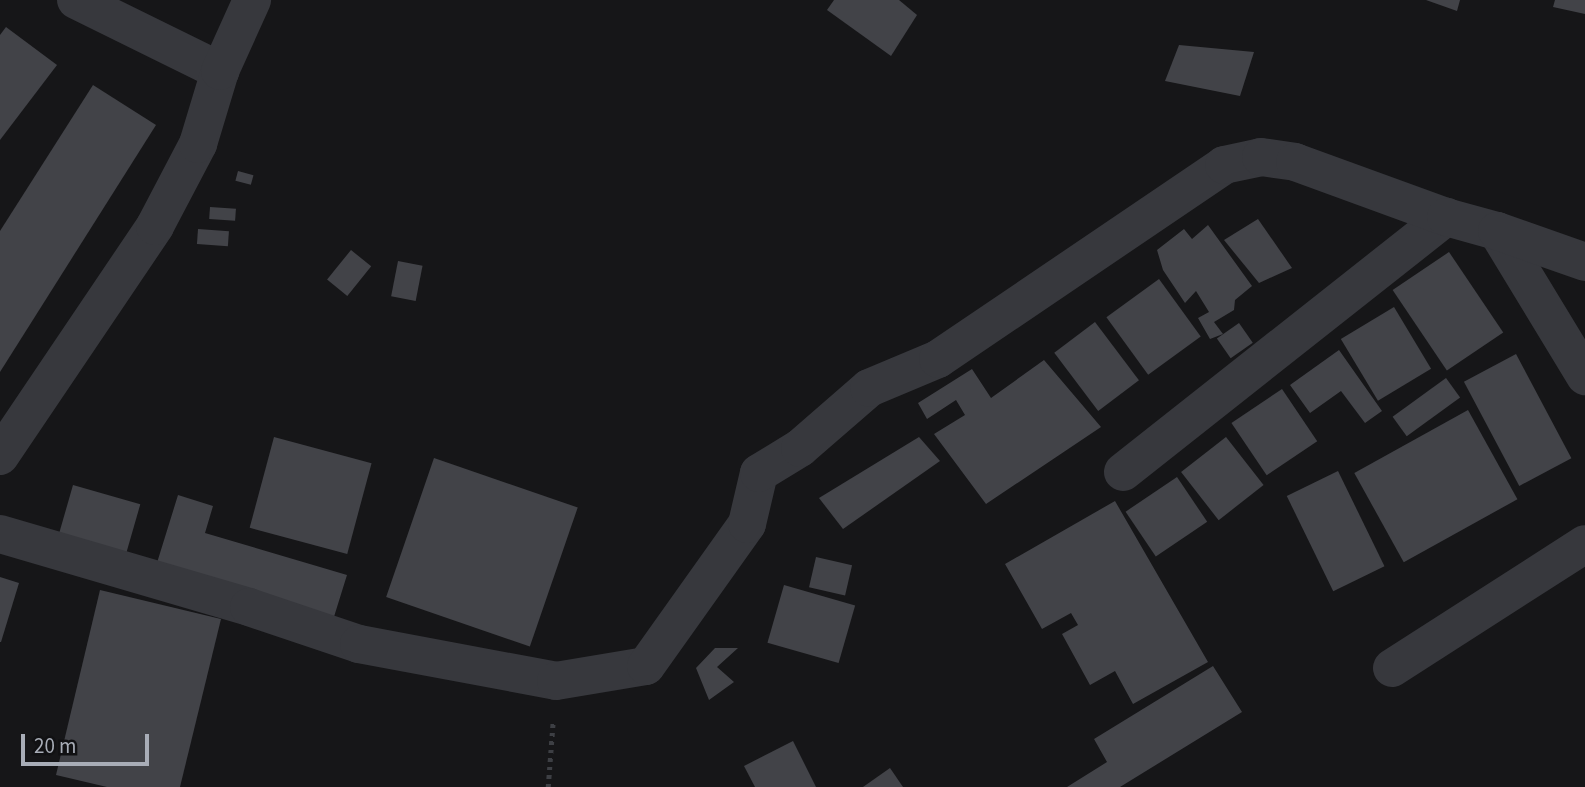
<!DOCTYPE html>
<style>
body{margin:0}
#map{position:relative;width:1585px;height:787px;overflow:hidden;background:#161618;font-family:"Source Sans 3",sans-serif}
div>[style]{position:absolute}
.building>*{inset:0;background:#424348;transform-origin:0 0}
.path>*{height:4.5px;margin-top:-2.25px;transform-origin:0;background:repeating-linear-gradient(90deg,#3d3f44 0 3.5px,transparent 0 8.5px)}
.minor>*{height:38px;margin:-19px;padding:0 19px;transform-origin:19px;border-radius:19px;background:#37383d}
span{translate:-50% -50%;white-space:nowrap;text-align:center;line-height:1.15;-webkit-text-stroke:5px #111113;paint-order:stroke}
.scale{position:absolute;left:21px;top:734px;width:128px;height:32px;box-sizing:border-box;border:4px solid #a8adb7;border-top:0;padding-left:9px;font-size:21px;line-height:24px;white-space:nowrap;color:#a8adb7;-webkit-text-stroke:5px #111113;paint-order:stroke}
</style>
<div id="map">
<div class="building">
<div style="clip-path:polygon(834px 0,899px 0,917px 15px,891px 56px,827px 10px)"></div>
<div style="clip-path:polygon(1426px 0,1460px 0,1457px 11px)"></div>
<div style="clip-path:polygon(1555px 0,1585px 0,1585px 14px,1553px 7px)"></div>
<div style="clip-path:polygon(6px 27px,57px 65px,0 140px,0 35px)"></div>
<div style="clip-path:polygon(1179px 45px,1254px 52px,1240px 96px,1165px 81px)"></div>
<div style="clip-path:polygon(93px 85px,156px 125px,0 372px,0 231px)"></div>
<div style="left:238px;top:171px;width:16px;height:10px;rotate:15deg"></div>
<div style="left:210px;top:207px;width:26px;height:12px;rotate:4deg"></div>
<div style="clip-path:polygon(1258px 219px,1292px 268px,1259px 283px,1224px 240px)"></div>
<div style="clip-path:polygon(1208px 225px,1252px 286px,1235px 300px,1234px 310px,1214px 322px,1223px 334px,1210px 339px,1198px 318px,1209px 312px,1196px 291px,1185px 303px,1163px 270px,1157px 250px,1184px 229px,1192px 239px)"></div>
<div style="left:198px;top:229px;width:31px;height:15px;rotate:4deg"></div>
<div style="left:351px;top:250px;width:26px;height:38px;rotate:39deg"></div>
<div style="left:1449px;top:252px;width:97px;height:68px;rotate:56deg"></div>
<div style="left:398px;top:261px;width:25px;height:36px;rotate:11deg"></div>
<div style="left:1159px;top:279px;width:71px;height:65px;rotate:54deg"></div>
<div style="left:1394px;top:307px;width:72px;height:62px;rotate:59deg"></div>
<div style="left:1095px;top:322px;width:73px;height:51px;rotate:53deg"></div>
<div style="left:1239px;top:323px;width:24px;height:27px;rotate:55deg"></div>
<div style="clip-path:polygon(1339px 350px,1382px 411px,1365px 423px,1341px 391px,1310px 413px,1290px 385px)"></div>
<div style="left:1516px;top:354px;width:118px;height:59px;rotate:62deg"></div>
<div style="clip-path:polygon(1044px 360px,1101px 427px,986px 504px,934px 434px,965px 415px,956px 400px,927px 419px,918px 403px,972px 369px,991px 398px)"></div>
<div style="left:1446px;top:378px;width:24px;height:66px;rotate:54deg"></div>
<div style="left:1282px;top:389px;width:63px;height:61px;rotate:56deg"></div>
<div style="left:1468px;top:410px;width:102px;height:130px;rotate:61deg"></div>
<div style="left:274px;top:437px;width:101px;height:94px;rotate:15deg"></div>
<div style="clip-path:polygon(919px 437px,940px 461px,843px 529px,819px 498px)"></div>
<div style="left:1226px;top:437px;width:61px;height:57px;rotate:52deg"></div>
<div style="left:434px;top:458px;width:152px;height:147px;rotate:19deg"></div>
<div style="left:1338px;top:471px;width:106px;height:57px;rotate:64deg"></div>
<div style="left:1177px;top:477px;width:54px;height:62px;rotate:56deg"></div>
<div style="left:73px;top:485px;width:70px;height:50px;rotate:16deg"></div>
<div style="clip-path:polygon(178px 495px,213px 506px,205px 533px,347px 575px,333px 620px,156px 566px)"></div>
<div style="clip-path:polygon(1115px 501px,1208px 662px,1133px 704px,1115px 671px,1090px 685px,1062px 634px,1078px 625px,1071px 613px,1042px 629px,1005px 564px)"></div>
<div style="left:816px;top:557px;width:37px;height:31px;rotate:13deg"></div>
<div style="clip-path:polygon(0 577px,19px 583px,1px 642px,0 642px)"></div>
<div style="left:784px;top:585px;width:74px;height:60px;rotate:16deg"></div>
<div style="clip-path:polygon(100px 590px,221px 619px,180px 787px,107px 787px,56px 775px)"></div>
<div style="clip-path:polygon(715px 648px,738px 648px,717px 667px,734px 682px,709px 700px,696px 668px)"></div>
<div style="clip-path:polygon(1213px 666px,1242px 712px,1120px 787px,1067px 787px,1107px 762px,1094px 739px)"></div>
<div style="clip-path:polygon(793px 741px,816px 787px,755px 787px,744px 766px)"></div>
<div style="clip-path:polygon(890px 768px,903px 787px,863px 787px)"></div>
</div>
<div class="path">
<div style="left:548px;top:787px;width:67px;rotate:-85.7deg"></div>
</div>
<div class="minor">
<div style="left:76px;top:0;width:161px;rotate:26.2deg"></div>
<div style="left:1497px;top:231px;width:170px;rotate:58.7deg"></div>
<div style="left:0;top:456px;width:277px;rotate:-56deg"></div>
<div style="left:155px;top:226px;width:93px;rotate:-62.3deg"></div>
<div style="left:198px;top:144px;width:76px;rotate:-73.2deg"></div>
<div style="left:220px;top:71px;width:78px;rotate:-65.7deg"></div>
<div style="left:1123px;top:472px;width:412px;rotate:-38.3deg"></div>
<div style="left:0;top:534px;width:259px;rotate:16.3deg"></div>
<div style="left:249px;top:607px;width:116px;rotate:18.6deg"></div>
<div style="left:359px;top:644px;width:200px;rotate:10.6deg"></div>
<div style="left:556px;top:681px;width:91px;rotate:-9.5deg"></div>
<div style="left:646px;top:666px;width:174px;rotate:-54.6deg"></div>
<div style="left:747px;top:524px;width:52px;rotate:-76.8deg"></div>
<div style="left:759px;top:473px;width:48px;rotate:-31.4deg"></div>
<div style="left:800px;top:448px;width:91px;rotate:-41deg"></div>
<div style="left:869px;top:388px;width:75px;rotate:-22.8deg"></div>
<div style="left:938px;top:359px;width:346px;rotate:-34.1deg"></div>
<div style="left:1224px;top:165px;width:38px;rotate:-12deg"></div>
<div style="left:1261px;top:157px;width:34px;rotate:8deg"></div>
<div style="left:1295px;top:162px;width:161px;rotate:20deg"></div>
<div style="left:1446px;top:217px;width:53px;rotate:15.4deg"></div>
<div style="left:1497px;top:231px;width:93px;rotate:19.4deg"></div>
<div style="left:1392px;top:668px;width:229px;rotate:-32.7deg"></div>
</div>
<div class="scale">20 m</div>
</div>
